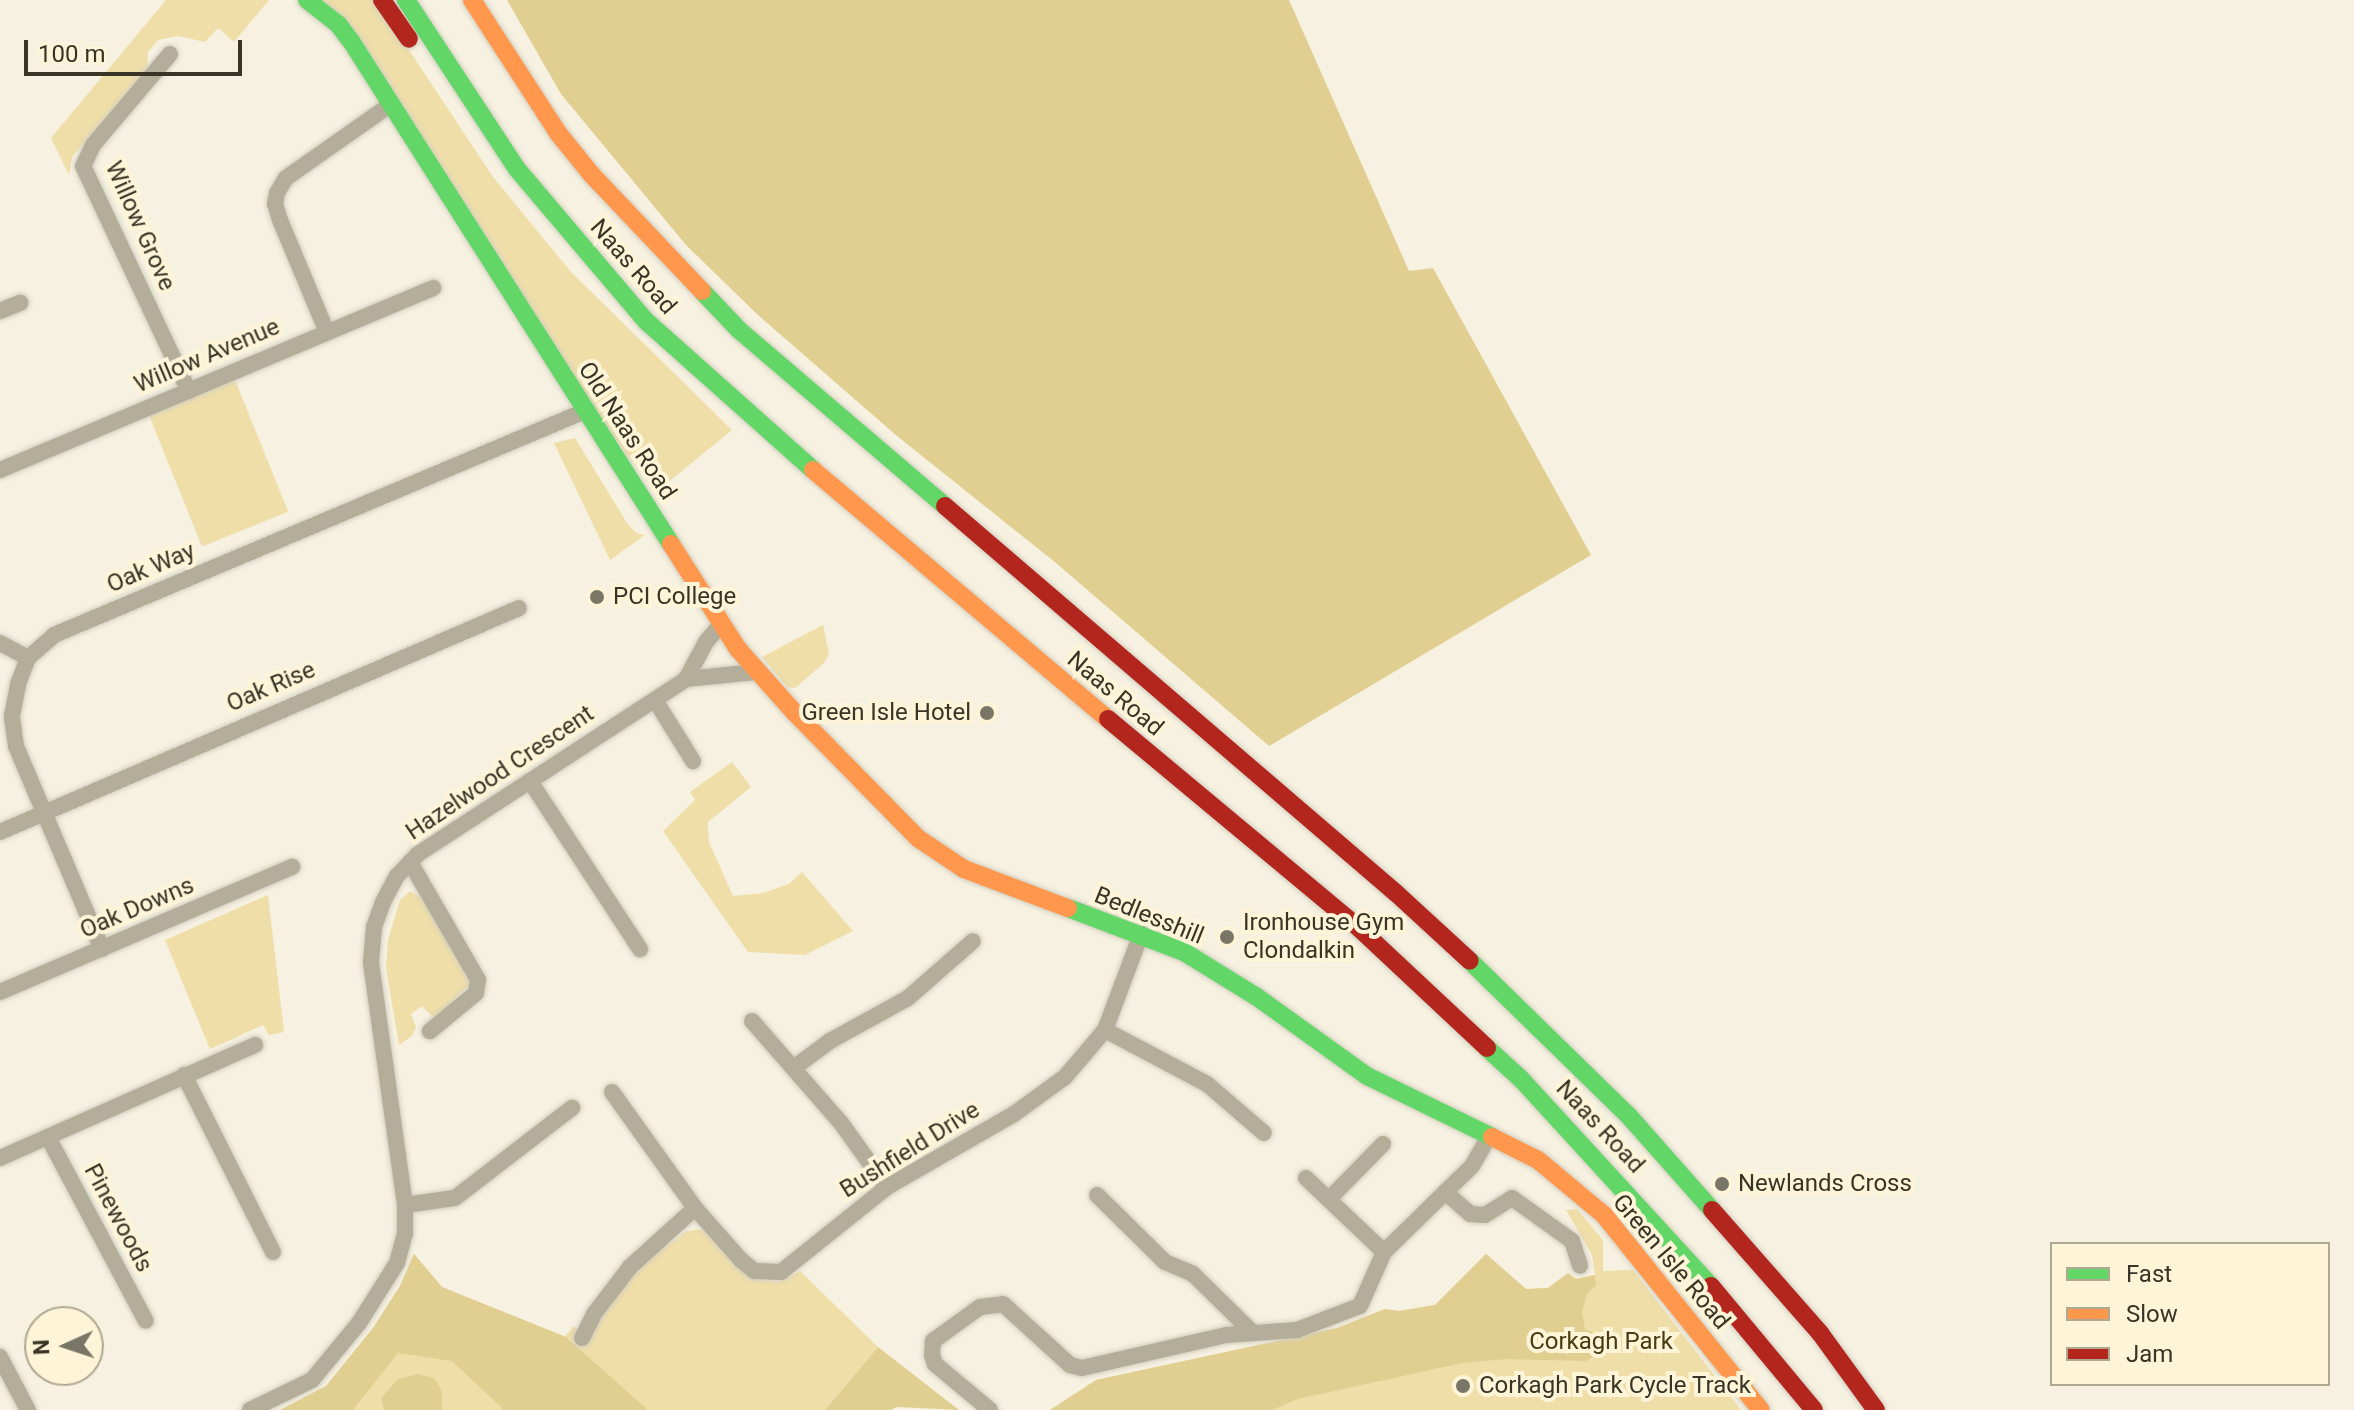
<!DOCTYPE html>
<style>
body{margin:0}
#map{position:relative;width:2354px;height:1410px;overflow:hidden;background:#f6f1e0;font-family:Roboto,sans-serif}
div>[style]{position:absolute}
.green>*{inset:0;background:#efdea8;transform-origin:0 0}
.forest>*{inset:0;background:#e1cf91}
.roads{filter:drop-shadow(0 0 2px #d2cec0) drop-shadow(0 0 2px #d2cec0)}
.street>*{height:16px;margin:-8px;padding:0 8px;transform-origin:8px;border-radius:8px;background:#b3ad99}
.fast>*{height:18px;margin:-9px;padding:0 9px;transform-origin:9px;border-radius:9px;background:#63d668}
.slow>*{height:18px;margin:-9px;padding:0 9px;transform-origin:9px;border-radius:9px;background:#ff974d}
.jam>*{height:18px;margin:-9px;padding:0 9px;transform-origin:9px;border-radius:9px;background:#b3261e}
.dots>*{width:22px;height:22px;translate:-50% -50%;box-sizing:border-box;border:4px solid #fef5d8;border-radius:50%}
span{translate:-50% -50%;white-space:nowrap;text-align:center;line-height:1.15;-webkit-text-stroke:8px #fef5d8;paint-order:stroke}
.street-label{font-size:24px;color:#383426}
.poi-label{font-size:24px;color:#383426}
.left{translate:0 -50%;text-align:left}
.right{translate:-100% -50%;text-align:right}
.park-label{font-size:24px;color:#473b11}
.legend{position:absolute;left:2050px;top:1242px;width:280px;height:144px;box-sizing:border-box;background:#fef5d8;border:2px solid #afa891;margin:0;padding:10px 14px;list-style:none;font-size:24px;color:#383426}
.legend li{display:flex;align-items:center;gap:16px;height:40px}
.legend b{width:40px;border:2px solid #afa891}
.north{position:absolute;left:24px;top:1306px;width:80px;height:80px;box-sizing:border-box;background:#fef5d8;border:2px solid #afa891;border-radius:50%;rotate:267deg;font-size:22px;font-weight:700;line-height:32px;text-align:center;color:#383426}
.north::after{content:'';display:block;margin:auto;width:28px;height:36px;background:#7a7667;clip-path:polygon(50% 0,100% 100%,50% 72%,0 100%)}
.scale{position:absolute;left:24px;top:40px;width:218px;height:36px;box-sizing:border-box;border:4px solid #383426;border-top:0;padding-left:10px;font-size:24px;line-height:28px;white-space:nowrap;color:#383426;-webkit-text-stroke:6px #fef5d8;paint-order:stroke}
</style>
<div id="map">
<div class="green">
<div style="clip-path:polygon(166px 0,269px 0,234px 42px,218px 28px,205px 42px,178px 36px,158px 40px,148px 52px,147px 70px,72px 157px,69px 175px,51px 138px)"></div>
<div style="clip-path:polygon(318px 0,376px 0,493px 177px,571px 272px,732px 430px,656px 492px,627px 455px)"></div>
<div style="left:235px;top:380px;width:142px;height:93px;rotate:68deg"></div>
<div style="clip-path:polygon(575px 438px,627px 523px,636px 533px,645px 535px,610px 560px,554px 443px)"></div>
<div style="clip-path:polygon(823px 625px,829px 654px,824px 663px,795px 688px,787px 687px,762px 657px)"></div>
<div style="clip-path:polygon(732px 762px,751px 787px,708px 822px,708px 830px,709px 842px,733px 896px,763px 893px,789px 884px,802px 872px,853px 931px,805px 955px,748px 952px,663px 831px,695px 800px,690px 792px)"></div>
<div style="clip-path:polygon(410px 891px,419px 896px,475px 980px,434px 1018px,422px 1006px,411px 1014px,416px 1027px,412px 1036px,399px 1045px,386px 968px,388px 940px,400px 900px)"></div>
<div style="clip-path:polygon(268px 895px,284px 1032px,269px 1035px,263px 1025px,210px 1049px,165px 940px)"></div>
<div style="clip-path:polygon(1577px 1209px,1603px 1240px,1603px 1271px,1633px 1270px,1741px 1410px,1050px 1410px,1096px 1380px,1337px 1328px,1385px 1309px,1399px 1311px,1435px 1305px,1486px 1254px,1526px 1289px,1548px 1288px,1568px 1273px,1576px 1279px,1595px 1275px,1592px 1255px,1566px 1210px)"></div>
<div style="clip-path:polygon(702px 1229px,745px 1273px,762px 1280px,778px 1282px,800px 1271px,878px 1347px,825px 1410px,280px 1410px,326px 1386px,373px 1328px,400px 1286px,414px 1254px,442px 1287px,565px 1337px,573px 1326px,588px 1338px,634px 1270px,687px 1231px)"></div>
</div>
<div class="forest">
<div style="clip-path:polygon(507px 0,1289px 0,1409px 271px,1433px 268px,1591px 555px,1269px 746px,1056px 563px,897px 436px,758px 315px,686px 245px,561px 94px)"></div>
<div style="clip-path:polygon(414px 1254px,442px 1287px,566px 1337px,648px 1410px,504px 1410px,452px 1361px,398px 1353px,353px 1410px,280px 1410px,326px 1386px,373px 1328px,400px 1286px)"></div>
<div style="clip-path:polygon(1486px 1254px,1526px 1289px,1548px 1288px,1568px 1273px,1576px 1279px,1595px 1275px,1596px 1285px,1587px 1294px,1582px 1312px,1585px 1329px,1599px 1335px,1597px 1355px,1586px 1361px,1507px 1359px,1462px 1363px,1298px 1399px,1272px 1410px,1050px 1410px,1096px 1380px,1337px 1328px,1385px 1309px,1399px 1311px,1435px 1305px)"></div>
<div style="clip-path:polygon(878px 1347px,959px 1410px,898px 1407px,890px 1410px,825px 1410px)"></div>
<div style="clip-path:polygon(417px 1374px,434px 1378px,442px 1391px,442px 1410px,384px 1410px,381px 1398px,397px 1380px)"></div>
</div>
<div class="roads">
<div class="street">
<div style="left:170px;top:54px;width:119px;rotate:130.2deg"></div>
<div style="left:93px;top:145px;width:23px;rotate:115deg"></div>
<div style="left:83px;top:166px;width:249px;rotate:64.8deg"></div>
<div style="left:0;top:311px;width:22px;rotate:-22deg"></div>
<div style="left:326px;top:330px;width:119px;rotate:-112.7deg"></div>
<div style="left:280px;top:220px;width:17px;rotate:-107deg"></div>
<div style="left:275px;top:204px;width:11px;rotate:-80deg"></div>
<div style="left:277px;top:193px;width:17px;rotate:-59deg"></div>
<div style="left:286px;top:178px;width:127px;rotate:-35.1deg"></div>
<div style="left:0;top:470px;width:470px;rotate:-22.8deg"></div>
<div style="left:0;top:643px;width:32px;rotate:28deg"></div>
<div style="left:686px;top:679px;width:42px;rotate:-61.6deg"></div>
<div style="left:706px;top:642px;width:23px;rotate:-50deg"></div>
<div style="left:655px;top:700px;width:72px;rotate:58.1deg"></div>
<div style="left:530px;top:781px;width:201px;rotate:56.8deg"></div>
<div style="left:0;top:832px;width:565px;rotate:-23.34deg"></div>
<div style="left:410px;top:862px;width:136px;rotate:60deg"></div>
<div style="left:478px;top:980px;width:13px;rotate:99deg"></div>
<div style="left:476px;top:993px;width:60px;rotate:140.4deg"></div>
<div style="left:102px;top:949px;width:220px;rotate:-113deg"></div>
<div style="left:16px;top:746px;width:30px;rotate:-98deg"></div>
<div style="left:12px;top:716px;width:33px;rotate:-79deg"></div>
<div style="left:18px;top:684px;width:28px;rotate:-69deg"></div>
<div style="left:28px;top:658px;width:35px;rotate:-41deg"></div>
<div style="left:54px;top:635px;width:576px;rotate:-22.87deg"></div>
<div style="left:0;top:992px;width:318px;rotate:-23.2deg"></div>
<div style="left:752px;top:1021px;width:135px;rotate:48.9deg"></div>
<div style="left:841px;top:1123px;width:79px;rotate:54.3deg"></div>
<div style="left:1105px;top:1030px;width:115px;rotate:27.9deg"></div>
<div style="left:1207px;top:1084px;width:75px;rotate:40.7deg"></div>
<div style="left:795px;top:1067px;width:44px;rotate:-36.6deg"></div>
<div style="left:830px;top:1041px;width:89px;rotate:-28.9deg"></div>
<div style="left:908px;top:998px;width:86px;rotate:-41.2deg"></div>
<div style="left:184px;top:1075px;width:198px;rotate:63.3deg"></div>
<div style="left:612px;top:1092px;width:143px;rotate:54.4deg"></div>
<div style="left:695px;top:1208px;width:69px;rotate:48.5deg"></div>
<div style="left:741px;top:1260px;width:17px;rotate:40deg"></div>
<div style="left:754px;top:1271px;width:27px;rotate:2deg"></div>
<div style="left:781px;top:1272px;width:136px;rotate:-38.7deg"></div>
<div style="left:887px;top:1187px;width:146px;rotate:-29.9deg"></div>
<div style="left:1014px;top:1114px;width:63px;rotate:-36deg"></div>
<div style="left:1065px;top:1077px;width:62px;rotate:-49.6deg"></div>
<div style="left:1105px;top:1030px;width:103px;rotate:-69.4deg"></div>
<div style="left:48px;top:1137px;width:208px;rotate:62deg"></div>
<div style="left:0;top:1158px;width:279px;rotate:-23.9deg"></div>
<div style="left:1306px;top:1178px;width:108px;rotate:43.5deg"></div>
<div style="left:1445px;top:1192px;width:33px;rotate:41deg"></div>
<div style="left:1470px;top:1214px;width:15px;rotate:4deg"></div>
<div style="left:1485px;top:1215px;width:32px;rotate:-32deg"></div>
<div style="left:1512px;top:1198px;width:74px;rotate:35.6deg"></div>
<div style="left:1572px;top:1241px;width:26px;rotate:72deg"></div>
<div style="left:1097px;top:1195px;width:95px;rotate:44.6deg"></div>
<div style="left:1165px;top:1262px;width:30px;rotate:23deg"></div>
<div style="left:1193px;top:1274px;width:84px;rotate:44.5deg"></div>
<div style="left:1329px;top:1199px;width:77px;rotate:-45.5deg"></div>
<div style="left:405px;top:1205px;width:50px;rotate:-8deg"></div>
<div style="left:455px;top:1198px;width:148px;rotate:-37.6deg"></div>
<div style="left:582px;top:1338px;width:27px;rotate:-63deg"></div>
<div style="left:594px;top:1314px;width:59px;rotate:-52.5deg"></div>
<div style="left:630px;top:1267px;width:88px;rotate:-42.2deg"></div>
<div style="left:0;top:1357px;width:60px;rotate:62.2deg"></div>
<div style="left:250px;top:1410px;width:69px;rotate:-25.8deg"></div>
<div style="left:312px;top:1380px;width:74px;rotate:-50.5deg"></div>
<div style="left:359px;top:1323px;width:71px;rotate:-57.7deg"></div>
<div style="left:397px;top:1263px;width:30px;rotate:-75deg"></div>
<div style="left:405px;top:1234px;width:29px;rotate:-90deg"></div>
<div style="left:405px;top:1205px;width:245px;rotate:-98deg"></div>
<div style="left:371px;top:962px;width:35px;rotate:-85deg"></div>
<div style="left:374px;top:927px;width:27px;rotate:-70deg"></div>
<div style="left:383px;top:902px;width:30px;rotate:-62deg"></div>
<div style="left:397px;top:876px;width:30px;rotate:-46deg"></div>
<div style="left:418px;top:854px;width:320px;rotate:-33.1deg"></div>
<div style="left:686px;top:679px;width:70px;rotate:-5.7deg"></div>
<div style="left:990px;top:1410px;width:72px;rotate:-140.1deg"></div>
<div style="left:935px;top:1364px;width:9px;rotate:-108deg"></div>
<div style="left:932px;top:1355px;width:14px;rotate:-86deg"></div>
<div style="left:933px;top:1341px;width:58px;rotate:-35.9deg"></div>
<div style="left:980px;top:1307px;width:23px;rotate:-7deg"></div>
<div style="left:1003px;top:1304px;width:91px;rotate:42.3deg"></div>
<div style="left:1070px;top:1365px;width:12px;rotate:14deg"></div>
<div style="left:1082px;top:1368px;width:148px;rotate:-12.9deg"></div>
<div style="left:1226px;top:1335px;width:71px;rotate:-4deg"></div>
<div style="left:1297px;top:1330px;width:67px;rotate:-20.9deg"></div>
<div style="left:1360px;top:1306px;width:59px;rotate:-66deg"></div>
<div style="left:1384px;top:1252px;width:123px;rotate:-44.3deg"></div>
<div style="left:1472px;top:1166px;width:34px;rotate:-60deg"></div>
</div>
<div class="fast">
<div style="left:307px;top:0;width:39px;rotate:38deg"></div>
<div style="left:338px;top:24px;width:21px;rotate:53deg"></div>
<div style="left:351px;top:41px;width:596px;rotate:57.54deg"></div>
<div style="left:406px;top:0;width:202px;rotate:56.7deg"></div>
<div style="left:517px;top:169px;width:199px;rotate:49.7deg"></div>
<div style="left:646px;top:321px;width:224px;rotate:41.7deg"></div>
<div style="left:702px;top:291px;width:54px;rotate:46.5deg"></div>
<div style="left:739px;top:330px;width:271px;rotate:40.5deg"></div>
<div style="left:1068px;top:908px;width:124px;rotate:20.8deg"></div>
<div style="left:1184px;top:952px;width:86px;rotate:31.7deg"></div>
<div style="left:1257px;top:997px;width:135px;rotate:35.7deg"></div>
<div style="left:1367px;top:1076px;width:139px;rotate:26deg"></div>
<div style="left:1470px;top:961px;width:221px;rotate:44.3deg"></div>
<div style="left:1628px;top:1115px;width:127px;rotate:48.5deg"></div>
<div style="left:1487px;top:1048px;width:46px;rotate:42.4deg"></div>
<div style="left:1521px;top:1079px;width:281px;rotate:47.5deg"></div>
</div>
<div class="slow">
<div style="left:472px;top:0;width:158px;rotate:57.1deg"></div>
<div style="left:558px;top:133px;width:54px;rotate:51deg"></div>
<div style="left:592px;top:175px;width:160px;rotate:46.5deg"></div>
<div style="left:813px;top:470px;width:386px;rotate:40.2deg"></div>
<div style="left:671px;top:544px;width:125px;rotate:57.5deg"></div>
<div style="left:738px;top:649px;width:84px;rotate:48.4deg"></div>
<div style="left:794px;top:712px;width:178px;rotate:45.5deg"></div>
<div style="left:919px;top:839px;width:54px;rotate:33.7deg"></div>
<div style="left:964px;top:869px;width:111px;rotate:20.6deg"></div>
<div style="left:1492px;top:1137px;width:51px;rotate:26.6deg"></div>
<div style="left:1538px;top:1160px;width:86px;rotate:39.8deg"></div>
<div style="left:1604px;top:1215px;width:250px;rotate:51.2deg"></div>
</div>
<div class="jam">
<div style="left:382px;top:0;width:47px;rotate:55.3deg"></div>
<div style="left:945px;top:506px;width:594px;rotate:40.63deg"></div>
<div style="left:1396px;top:893px;width:100px;rotate:42.6deg"></div>
<div style="left:1108px;top:719px;width:328px;rotate:39.8deg"></div>
<div style="left:1360px;top:929px;width:174px;rotate:43.1deg"></div>
<div style="left:1712px;top:1210px;width:164px;rotate:48.7deg"></div>
<div style="left:1820px;top:1333px;width:95px;rotate:54deg"></div>
<div style="left:1711px;top:1286px;width:161px;rotate:50.3deg"></div>
</div>
</div>
<div class="dots">
<div style="left:597px;top:597px;background:#7a7667"></div>
<div style="left:987px;top:713px;background:#7a7667"></div>
<div style="left:1227px;top:937px;background:#7a7667"></div>
<div style="left:1722px;top:1184px;background:#7a7667"></div>
<div style="left:1463px;top:1386px;background:#7a7667"></div>
</div>
<div class="street-label">
<span style="left:140px;top:226px;rotate:66deg">Willow Grove</span>
<span style="left:633px;top:267px;rotate:49deg">Naas Road</span>
<span style="left:207px;top:356px;rotate:-23deg">Willow Avenue</span>
<span style="left:627px;top:431px;rotate:57deg">Old Naas Road</span>
<span style="left:151px;top:568px;rotate:-23deg">Oak Way</span>
<span style="left:271px;top:687px;rotate:-23deg">Oak Rise</span>
<span style="left:1115px;top:694px;rotate:40deg">Naas Road</span>
<span style="left:500px;top:773px;rotate:-34deg">Hazelwood Crescent</span>
<span style="left:137px;top:908px;rotate:-23deg">Oak Downs</span>
<span style="left:1149px;top:916px;rotate:22deg">Bedlesshill</span>
<span style="left:1600px;top:1127px;rotate:47deg">Naas Road</span>
<span style="left:910px;top:1150px;rotate:-32deg">Bushfield Drive</span>
<span style="left:118px;top:1218px;rotate:62deg">Pinewoods</span>
<span style="left:1671px;top:1262px;rotate:50deg">Green Isle Road</span>
</div>
<div class="poi-label">
<span class="left" style="left:613px;top:597px">PCI College</span>
<span class="right" style="left:971px;top:713px">Green Isle Hotel</span>
<span class="left" style="left:1243px;top:937px">Ironhouse Gym<br>Clondalkin</span>
<span class="left" style="left:1738px;top:1184px">Newlands Cross</span>
<span class="left" style="left:1479px;top:1386px">Corkagh Park Cycle Track</span>
</div>
<div class="park-label">
<span style="left:1601px;top:1342px">Corkagh Park</span>
</div>
<ul class="legend">
<li><b style="height:10px;background:#63d668"></b>Fast</li>
<li><b style="height:10px;background:#ff974d"></b>Slow</li>
<li><b style="height:10px;background:#b3261e"></b>Jam</li>
</ul>
<div class="north">N</div>
<div class="scale">100 m</div>
</div>
